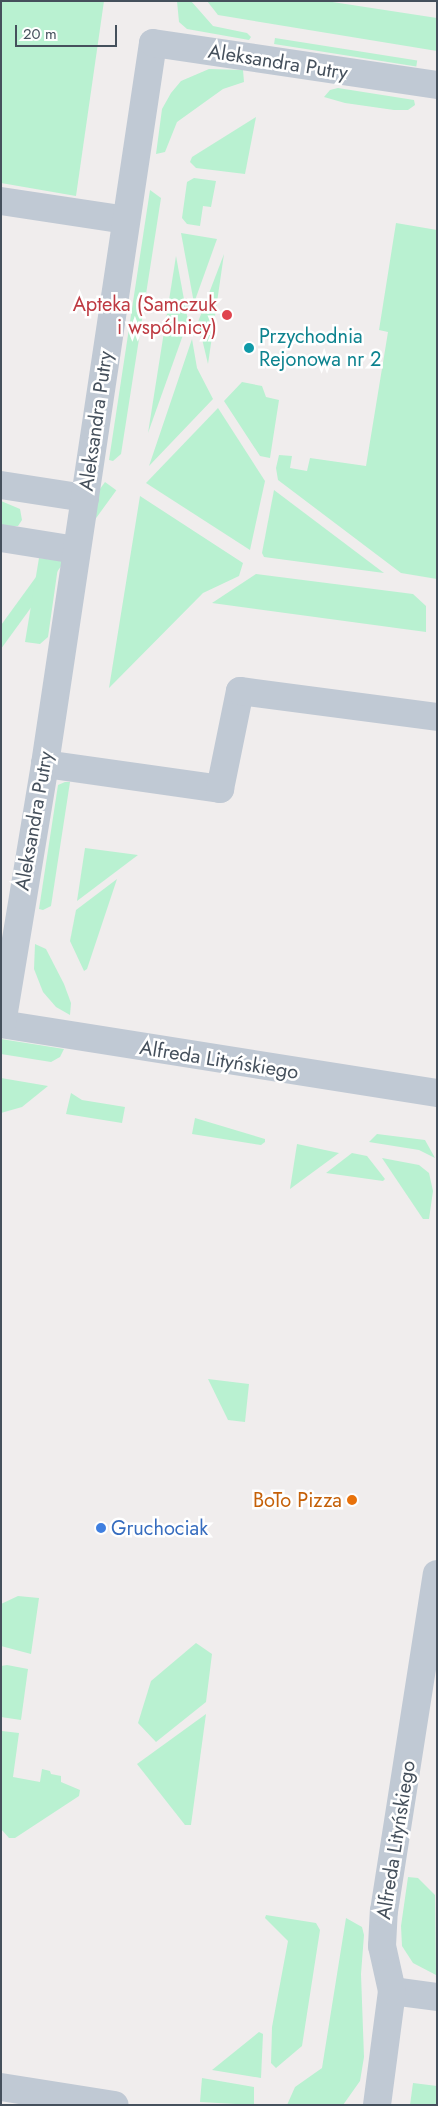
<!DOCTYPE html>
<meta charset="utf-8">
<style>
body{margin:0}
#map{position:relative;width:438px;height:2106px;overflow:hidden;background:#f0eded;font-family:Jost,sans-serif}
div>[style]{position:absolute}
.green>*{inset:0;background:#b9f1d1;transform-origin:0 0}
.street>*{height:28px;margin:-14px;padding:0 14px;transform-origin:14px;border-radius:14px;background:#c0c9d4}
.dots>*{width:14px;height:14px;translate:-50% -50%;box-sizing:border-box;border:2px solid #fff;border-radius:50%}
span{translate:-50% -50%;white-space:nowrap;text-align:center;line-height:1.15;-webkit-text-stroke:5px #fff;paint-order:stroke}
.street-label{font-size:20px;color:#45505c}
.health-label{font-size:20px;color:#be3a42}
.right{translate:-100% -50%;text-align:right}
.culture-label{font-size:20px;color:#0d838f}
.left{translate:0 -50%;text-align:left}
.food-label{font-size:20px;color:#c56008}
.shop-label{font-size:20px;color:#366cbe}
.frame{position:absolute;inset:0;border:2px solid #45505c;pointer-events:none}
.scale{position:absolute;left:15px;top:25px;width:102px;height:22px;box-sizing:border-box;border:2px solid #45505c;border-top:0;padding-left:6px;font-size:15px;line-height:18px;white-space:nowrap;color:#45505c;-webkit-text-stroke:4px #fff;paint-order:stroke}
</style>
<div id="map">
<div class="green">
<div style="clip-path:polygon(1px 1px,104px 1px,76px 196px,1px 183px)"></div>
<div style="clip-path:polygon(177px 1px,191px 1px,213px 26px,247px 33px,251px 37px,249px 40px,187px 29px,179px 22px)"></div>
<div style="clip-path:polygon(207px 1px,326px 1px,437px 18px,437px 51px,218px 15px)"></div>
<div style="left:275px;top:38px;width:144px;height:6px;rotate:9deg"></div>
<div style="clip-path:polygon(209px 69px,243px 70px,244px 82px,223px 89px,177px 122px,165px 152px,156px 154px,162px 109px,171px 93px,181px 81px)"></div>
<div style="clip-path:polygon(338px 88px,414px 100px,415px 105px,408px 110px,394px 110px,345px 103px,324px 97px,330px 90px)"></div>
<div style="clip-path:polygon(256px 117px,245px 174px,196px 168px,190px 162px,192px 157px)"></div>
<div style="clip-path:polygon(194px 178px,216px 181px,211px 207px,203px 206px,200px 226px,187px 224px,182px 218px,187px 182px)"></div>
<div style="clip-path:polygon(150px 190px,161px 198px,121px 454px,113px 461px,109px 460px)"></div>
<div style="clip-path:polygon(396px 223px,437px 230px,437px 579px,401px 573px,278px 480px,276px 468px,279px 455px,292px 456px,290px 468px,307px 471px,310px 458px,366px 466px,388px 332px,379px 330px)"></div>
<div style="clip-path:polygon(181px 233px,217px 239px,194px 303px)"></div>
<div style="clip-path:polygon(224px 254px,208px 364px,198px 322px)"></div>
<div style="clip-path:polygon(176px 256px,188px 321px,148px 433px)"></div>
<div style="clip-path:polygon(192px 339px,197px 368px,213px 399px,149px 466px)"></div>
<div style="clip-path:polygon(242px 382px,262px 386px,266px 397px,279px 400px,270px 458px,260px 456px,224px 401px)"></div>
<div style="clip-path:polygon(218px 408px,265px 481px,250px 550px,146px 483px)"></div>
<div style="left:105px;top:482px;width:14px;height:263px;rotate:36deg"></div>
<div style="clip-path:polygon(274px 490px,384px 573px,264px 557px,262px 553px)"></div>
<div style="clip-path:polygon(140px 496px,243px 563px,239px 576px,203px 593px,109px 688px)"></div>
<div style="clip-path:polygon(1px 501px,20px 509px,22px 520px,18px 526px,1px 526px)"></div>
<div style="clip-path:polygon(39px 558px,54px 560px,58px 567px,48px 637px,40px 644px,25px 642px)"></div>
<div style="clip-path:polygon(256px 574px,413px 594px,426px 606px,426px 632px,212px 603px)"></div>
<div style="clip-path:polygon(65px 782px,70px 782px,51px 906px,43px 910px,39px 909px,58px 785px)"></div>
<div style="clip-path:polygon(85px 848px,138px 855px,77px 901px)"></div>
<div style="clip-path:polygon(117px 879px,87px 969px,84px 971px,70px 941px,76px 910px)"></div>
<div style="clip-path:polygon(35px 944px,46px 949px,64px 984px,71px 1003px,70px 1015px,56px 1007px,43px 992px,34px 969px)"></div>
<div style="clip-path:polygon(1px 1039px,64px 1049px,60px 1057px,51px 1062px,1px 1054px)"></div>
<div style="clip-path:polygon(1px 1078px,48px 1086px,22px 1107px,1px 1113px)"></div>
<div style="clip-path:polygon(71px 1093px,82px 1100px,125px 1107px,122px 1123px,66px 1114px)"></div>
<div style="clip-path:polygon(195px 1118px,265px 1139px,265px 1142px,261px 1145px,192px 1134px)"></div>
<div style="clip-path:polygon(377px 1134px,425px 1140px,435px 1158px,419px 1150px,369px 1142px)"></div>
<div style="clip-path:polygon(297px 1144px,339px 1153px,290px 1189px)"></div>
<div style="clip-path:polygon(352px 1153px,367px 1156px,385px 1179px,383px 1181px,326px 1173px)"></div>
<div style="clip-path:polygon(382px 1158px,419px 1165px,429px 1173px,433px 1191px,429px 1219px,423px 1219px)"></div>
<div style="clip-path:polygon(208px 1379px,249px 1384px,245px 1422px,228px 1420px)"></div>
<div style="clip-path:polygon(18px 1596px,39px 1598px,31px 1654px,1px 1646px,1px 1604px)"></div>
<div style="clip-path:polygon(196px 1643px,212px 1654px,206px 1702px,156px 1742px,138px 1723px,151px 1681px)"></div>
<div style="clip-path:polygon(7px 1665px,28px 1669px,21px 1720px,1px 1717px,1px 1666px)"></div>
<div style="clip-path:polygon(206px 1714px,191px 1825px,185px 1825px,137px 1764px)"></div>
<div style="clip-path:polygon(2px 1731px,19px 1733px,13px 1777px,40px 1782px,42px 1769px,50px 1771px,51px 1774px,61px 1776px,61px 1782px,80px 1790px,79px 1796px,15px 1838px,9px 1838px,1px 1829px)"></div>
<div style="clip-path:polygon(408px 1877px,418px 1878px,435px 1895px,436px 1975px,413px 1963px,402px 1946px,401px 1926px)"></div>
<div style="clip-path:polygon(266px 1915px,316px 1923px,320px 1930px,302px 2046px,276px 2068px,271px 2063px,272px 2027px,288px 1941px,265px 1918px)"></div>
<div style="clip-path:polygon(346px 1918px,362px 1927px,364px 1935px,361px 1974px,364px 2057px,360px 2081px,343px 2105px,287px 2105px,295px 2087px,322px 2068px)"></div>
<div style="clip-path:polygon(259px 2032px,263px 2034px,261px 2078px,212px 2070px)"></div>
<div style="clip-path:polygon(202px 2078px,254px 2087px,254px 2105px,200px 2102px)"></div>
<div style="clip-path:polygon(413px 2083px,437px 2086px,437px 2105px,410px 2105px)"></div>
</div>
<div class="street">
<div style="left:1px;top:201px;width:126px;rotate:8.6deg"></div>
<div style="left:1px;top:485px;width:85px;rotate:8.8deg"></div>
<div style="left:1px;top:538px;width:76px;rotate:9.1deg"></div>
<div style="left:45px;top:764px;width:177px;rotate:8.1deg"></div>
<div style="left:220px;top:789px;width:100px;rotate:-78.5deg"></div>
<div style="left:240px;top:691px;width:199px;rotate:7.5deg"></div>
<div style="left:1px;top:1024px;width:441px;rotate:9deg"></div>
<div style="left:2px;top:1024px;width:264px;rotate:-80.6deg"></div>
<div style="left:45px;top:764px;width:729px;rotate:-81.48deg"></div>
<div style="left:153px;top:43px;width:287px;rotate:8.4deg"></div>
<div style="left:392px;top:1991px;width:45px;rotate:7.6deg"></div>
<div style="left:1px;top:2087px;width:115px;rotate:9deg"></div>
<div style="left:377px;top:2105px;width:115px;rotate:-82.5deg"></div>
<div style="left:392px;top:1991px;width:46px;rotate:-102.5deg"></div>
<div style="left:382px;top:1946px;width:35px;rotate:-87deg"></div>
<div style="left:384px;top:1911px;width:341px;rotate:-81.1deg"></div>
</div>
<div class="dots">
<div style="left:227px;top:315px;background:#e0444e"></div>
<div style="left:249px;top:348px;background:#0f9aa8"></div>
<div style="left:352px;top:1500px;background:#e8710a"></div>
<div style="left:101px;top:1528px;background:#3f7fe0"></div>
</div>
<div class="street-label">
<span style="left:278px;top:62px;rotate:9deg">Aleksandra Putry</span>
<span style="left:96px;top:421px;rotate:-82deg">Aleksandra Putry</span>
<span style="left:34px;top:821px;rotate:-80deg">Aleksandra Putry</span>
<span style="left:219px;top:1060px;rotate:9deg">Alfreda Lityńskiego</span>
<span style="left:396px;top:1840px;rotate:-81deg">Alfreda Lityńskiego</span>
</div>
<div class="health-label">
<span class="right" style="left:217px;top:316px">Apteka (Samczuk<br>i wspólnicy)</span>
</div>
<div class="culture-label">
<span class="left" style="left:259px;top:348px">Przychodnia<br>Rejonowa nr 2</span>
</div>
<div class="food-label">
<span class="right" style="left:342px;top:1500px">BoTo Pizza</span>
</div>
<div class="shop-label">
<span class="left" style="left:111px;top:1528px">Gruchociak</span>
</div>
<div class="frame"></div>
<div class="scale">20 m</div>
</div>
